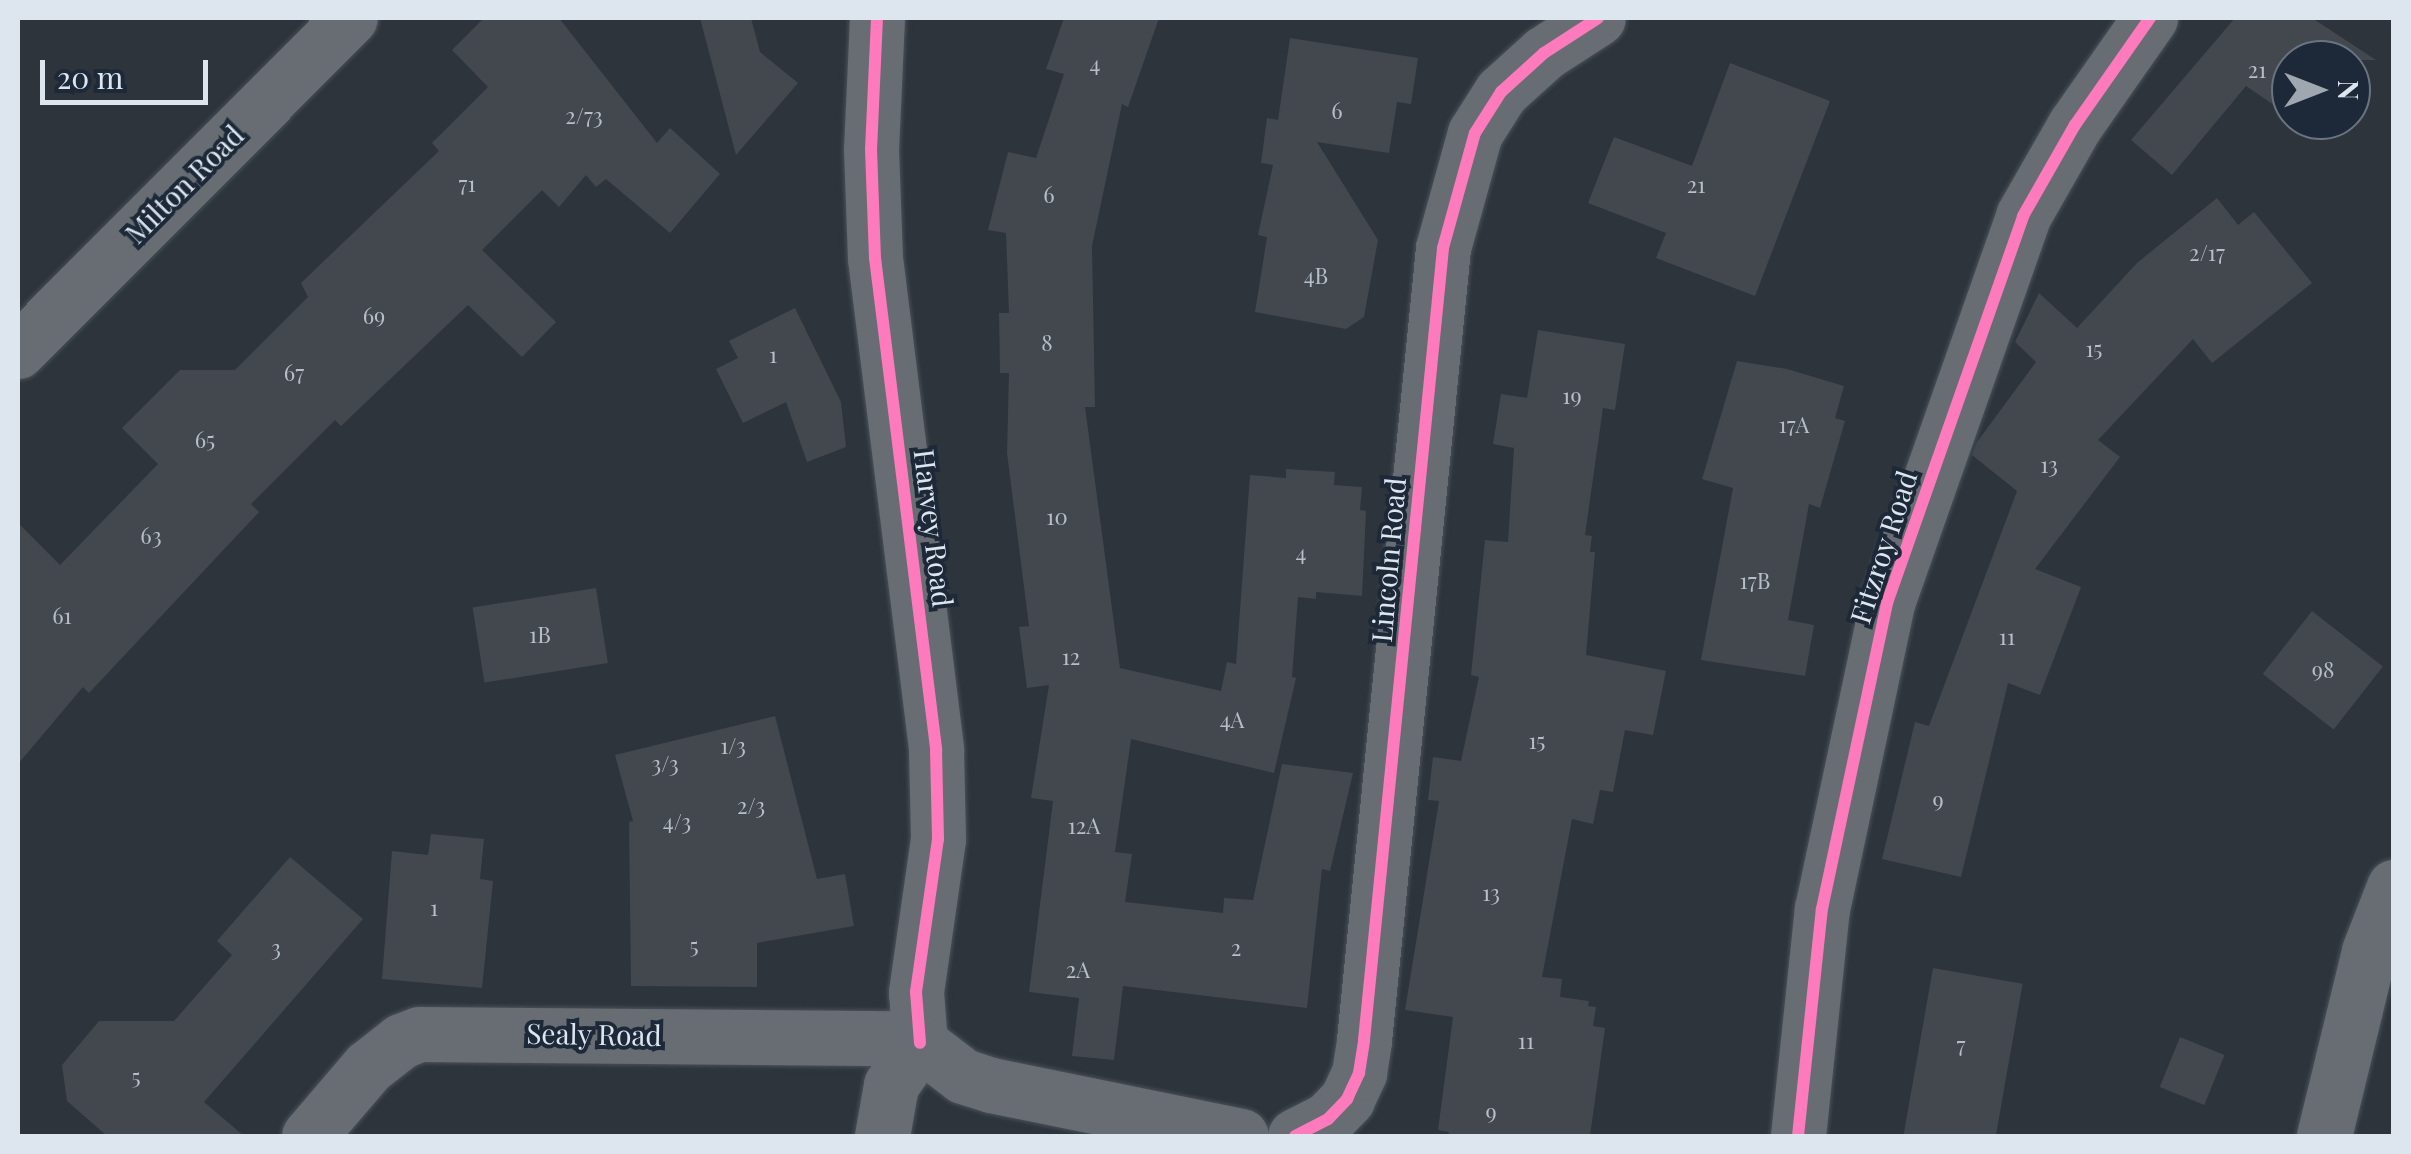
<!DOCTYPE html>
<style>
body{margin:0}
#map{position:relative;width:2411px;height:1154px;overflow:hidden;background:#2d343c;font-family:"Playfair Display",serif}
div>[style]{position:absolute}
.building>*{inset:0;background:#42484e;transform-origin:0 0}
.roads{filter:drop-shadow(0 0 2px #4a5158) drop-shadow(0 0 2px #4a5158)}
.minor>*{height:55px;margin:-27.5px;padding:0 27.5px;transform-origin:27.5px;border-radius:27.5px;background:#676d73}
.tertiary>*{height:55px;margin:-27.5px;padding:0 27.5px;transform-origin:27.5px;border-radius:27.5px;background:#676d73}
.cycleway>*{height:12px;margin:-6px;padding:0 6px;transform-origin:6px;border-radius:6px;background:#fd7abc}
span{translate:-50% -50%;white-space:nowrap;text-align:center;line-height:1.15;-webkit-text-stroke:8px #1d2938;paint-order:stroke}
.number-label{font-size:22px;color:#b6bec7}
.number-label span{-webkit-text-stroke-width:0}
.street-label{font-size:28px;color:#dde5ef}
.frame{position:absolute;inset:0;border:20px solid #dde5ef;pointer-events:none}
.north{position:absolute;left:2271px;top:40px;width:100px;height:100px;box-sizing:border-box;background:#1d2938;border:2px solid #6a7481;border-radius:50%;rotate:90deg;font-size:28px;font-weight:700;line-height:40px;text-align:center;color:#dde5ef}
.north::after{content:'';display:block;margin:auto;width:35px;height:45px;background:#9fa7b0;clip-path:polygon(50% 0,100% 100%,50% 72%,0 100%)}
.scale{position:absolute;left:40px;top:60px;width:168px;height:45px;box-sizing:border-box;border:5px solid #dde5ef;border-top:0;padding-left:12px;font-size:30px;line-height:35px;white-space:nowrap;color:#dde5ef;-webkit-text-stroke:8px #1d2938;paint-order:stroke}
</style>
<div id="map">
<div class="building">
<div style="clip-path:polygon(484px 18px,559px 18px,657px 143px,670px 128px,720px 174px,670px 233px,606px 179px,596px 187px,586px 175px,559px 207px,542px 190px,482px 250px,556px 322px,522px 357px,468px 305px,341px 426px,335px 420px,251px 504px,259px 512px,89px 693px,83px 687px,18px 764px,18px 523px,60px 565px,158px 464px,122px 428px,180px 370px,235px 370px,308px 297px,301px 283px,439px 151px,432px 143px,488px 87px,452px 50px)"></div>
<div style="clip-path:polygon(700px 18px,751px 18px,760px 52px,798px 83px,736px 155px)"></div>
<div style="clip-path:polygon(1064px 18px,1159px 18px,1128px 107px,1122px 104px,1092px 246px,1095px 407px,1085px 407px,1120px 668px,1221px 691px,1227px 662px,1236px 664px,1250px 475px,1286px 478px,1286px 469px,1335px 472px,1334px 485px,1362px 487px,1360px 510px,1366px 511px,1362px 596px,1316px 592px,1316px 599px,1298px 597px,1292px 677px,1296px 678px,1274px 773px,1131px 739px,1115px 852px,1132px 854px,1125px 902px,1223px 913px,1224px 898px,1253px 900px,1282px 764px,1353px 773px,1330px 871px,1322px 869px,1307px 1008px,1123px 986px,1114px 1060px,1072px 1056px,1079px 998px,1029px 992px,1053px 801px,1031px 798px,1049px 685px,1027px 688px,1019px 627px,1029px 626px,1007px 453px,1009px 373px,1000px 373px,999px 313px,1009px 313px,1006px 233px,988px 230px,1008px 152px,1036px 158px,1064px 74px,1046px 69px)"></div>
<div style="clip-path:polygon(2235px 18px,2312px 18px,2376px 60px,2291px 60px,2291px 79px,2274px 105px,2246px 86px,2172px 175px,2131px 140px)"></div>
<div style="clip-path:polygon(1290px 38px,1418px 58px,1411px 104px,1397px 102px,1389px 153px,1317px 142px,1378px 240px,1364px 317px,1346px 329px,1255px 312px,1267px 237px,1258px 235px,1273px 165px,1261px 163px,1267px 118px,1278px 120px)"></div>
<div style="clip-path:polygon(1730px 63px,1830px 101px,1755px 296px,1656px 258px,1666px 233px,1588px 203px,1614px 137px,1692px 166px)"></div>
<div style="clip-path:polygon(2217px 198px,2238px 225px,2254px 212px,2312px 283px,2212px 363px,2193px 339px,2098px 440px,2120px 457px,2035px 569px,2081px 587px,2040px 695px,2008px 683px,1961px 877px,1882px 859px,1915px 722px,1929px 726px,2017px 491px,1972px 455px,1977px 442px,2036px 362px,2015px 342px,2039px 293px,2077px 328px,2137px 263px)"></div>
<div style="clip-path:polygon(795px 308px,841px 402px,846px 447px,807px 462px,786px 402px,743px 423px,716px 369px,738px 358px,729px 341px)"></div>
<div style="clip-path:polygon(1538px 330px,1625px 344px,1615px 410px,1603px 408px,1585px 535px,1592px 536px,1590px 552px,1595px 552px,1586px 655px,1666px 671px,1653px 735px,1625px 730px,1613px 792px,1600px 790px,1593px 824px,1572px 819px,1542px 977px,1562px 979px,1560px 997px,1589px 1001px,1588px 1006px,1596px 1007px,1593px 1026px,1605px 1028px,1590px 1136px,1448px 1136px,1449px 1132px,1438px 1130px,1453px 1017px,1405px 1010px,1439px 801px,1428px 800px,1433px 757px,1461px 761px,1479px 677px,1471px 675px,1485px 540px,1508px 542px,1514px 448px,1493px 444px,1501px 394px,1527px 398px)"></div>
<div style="clip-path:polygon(1737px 361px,1787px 369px,1844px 386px,1835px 418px,1845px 421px,1820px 508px,1809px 504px,1788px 620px,1814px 625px,1805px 676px,1701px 660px,1733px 488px,1702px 479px)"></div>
<div style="left:596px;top:588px;width:76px;height:125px;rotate:81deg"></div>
<div style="left:2312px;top:611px;width:90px;height:80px;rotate:38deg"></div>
<div style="clip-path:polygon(775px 716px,817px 879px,845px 874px,854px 926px,757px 943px,757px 987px,631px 986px,629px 822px,633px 821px,615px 755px)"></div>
<div style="clip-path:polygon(431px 834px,484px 839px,480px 879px,493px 881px,482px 988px,382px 979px,392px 851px,428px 855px)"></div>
<div style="clip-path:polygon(290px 857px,363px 919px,204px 1102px,244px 1136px,107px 1136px,67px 1101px,62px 1065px,99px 1021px,174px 1021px,232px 955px,217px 941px)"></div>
<div style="left:1933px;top:968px;width:91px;height:171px;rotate:10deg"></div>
<div style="left:2180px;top:1037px;width:48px;height:54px;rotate:22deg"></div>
</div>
<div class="roads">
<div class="minor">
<div style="left:877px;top:18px;width:131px;rotate:92.6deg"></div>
<div style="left:871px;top:149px;width:109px;rotate:87.9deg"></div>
<div style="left:875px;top:258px;width:496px;rotate:82.9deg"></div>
<div style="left:936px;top:750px;width:89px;rotate:88.7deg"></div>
<div style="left:938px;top:839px;width:155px;rotate:98.2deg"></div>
<div style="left:916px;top:992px;width:51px;rotate:85.5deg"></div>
<div style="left:920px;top:1043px;width:54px;rotate:37.5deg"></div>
<div style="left:963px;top:1076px;width:29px;rotate:18deg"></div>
<div style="left:991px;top:1085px;width:255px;rotate:11.5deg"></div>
<div style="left:309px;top:1136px;width:91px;rotate:-49.5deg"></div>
<div style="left:368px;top:1067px;width:42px;rotate:-38.2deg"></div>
<div style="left:401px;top:1041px;width:19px;rotate:-21deg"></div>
<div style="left:419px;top:1034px;width:477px;rotate:0.5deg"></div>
<div style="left:896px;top:1038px;width:25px;rotate:12deg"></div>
<div style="left:882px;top:1136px;width:52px;rotate:-80deg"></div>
<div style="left:891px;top:1085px;width:51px;rotate:-55.4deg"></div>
<div style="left:1295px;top:1136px;width:37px;rotate:-27deg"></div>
<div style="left:1328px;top:1119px;width:28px;rotate:-46deg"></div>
<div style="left:1347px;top:1099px;width:29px;rotate:-65deg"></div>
<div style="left:1359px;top:1073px;width:33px;rotate:-81deg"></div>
<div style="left:1364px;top:1040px;width:796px;rotate:-84.3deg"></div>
<div style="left:1443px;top:248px;width:119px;rotate:-74.5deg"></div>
<div style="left:1475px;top:133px;width:49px;rotate:-57.6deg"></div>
<div style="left:1501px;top:92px;width:58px;rotate:-42.2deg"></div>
<div style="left:1544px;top:53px;width:64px;rotate:-32.9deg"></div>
<div style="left:1798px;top:1136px;width:228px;rotate:-84deg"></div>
<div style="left:1822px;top:909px;width:313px;rotate:-78deg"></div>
<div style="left:1887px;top:603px;width:410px;rotate:-70.6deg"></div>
<div style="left:2023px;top:216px;width:105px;rotate:-60.3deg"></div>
<div style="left:2075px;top:125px;width:131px;rotate:-55deg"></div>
</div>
<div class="tertiary">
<div style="left:18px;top:351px;width:470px;rotate:-45.1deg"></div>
<div style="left:2324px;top:1136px;width:190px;rotate:-76.3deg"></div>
<div style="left:2369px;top:951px;width:69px;rotate:-68.7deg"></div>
</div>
</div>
<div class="cycleway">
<div style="left:877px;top:18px;width:131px;rotate:92.6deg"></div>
<div style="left:871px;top:149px;width:109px;rotate:87.9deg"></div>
<div style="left:875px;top:258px;width:496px;rotate:82.9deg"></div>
<div style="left:936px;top:750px;width:89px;rotate:88.7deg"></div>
<div style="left:938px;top:839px;width:155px;rotate:98.2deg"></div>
<div style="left:916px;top:992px;width:51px;rotate:85.5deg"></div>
<div style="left:1295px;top:1136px;width:37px;rotate:-27deg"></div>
<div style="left:1328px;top:1119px;width:28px;rotate:-46deg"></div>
<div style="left:1347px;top:1099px;width:29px;rotate:-65deg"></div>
<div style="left:1359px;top:1073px;width:33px;rotate:-81deg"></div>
<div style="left:1364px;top:1040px;width:796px;rotate:-84.3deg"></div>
<div style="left:1443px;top:248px;width:119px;rotate:-74.5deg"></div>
<div style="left:1475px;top:133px;width:49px;rotate:-57.6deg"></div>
<div style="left:1501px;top:92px;width:58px;rotate:-42.2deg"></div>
<div style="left:1544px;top:53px;width:64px;rotate:-32.9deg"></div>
<div style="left:1798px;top:1136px;width:228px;rotate:-84deg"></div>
<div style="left:1822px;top:909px;width:313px;rotate:-78deg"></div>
<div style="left:1887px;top:603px;width:410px;rotate:-70.6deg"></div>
<div style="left:2023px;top:216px;width:105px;rotate:-60.3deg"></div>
<div style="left:2075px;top:125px;width:131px;rotate:-55deg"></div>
</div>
<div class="number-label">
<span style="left:1095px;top:64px">4</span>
<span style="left:2257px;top:70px">21</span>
<span style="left:1337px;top:111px">6</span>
<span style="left:584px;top:116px">2/73</span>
<span style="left:467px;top:184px">71</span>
<span style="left:1696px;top:185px">21</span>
<span style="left:1049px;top:195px">6</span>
<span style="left:2207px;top:253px">2/17</span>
<span style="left:1316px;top:276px">4B</span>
<span style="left:374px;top:316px">69</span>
<span style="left:1047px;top:343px">8</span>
<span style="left:2094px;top:349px">15</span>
<span style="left:773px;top:355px">1</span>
<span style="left:294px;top:373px">67</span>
<span style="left:1572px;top:396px">19</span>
<span style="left:1794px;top:425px">17A</span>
<span style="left:205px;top:440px">65</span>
<span style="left:2049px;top:465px">13</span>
<span style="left:1057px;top:517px">10</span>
<span style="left:151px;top:536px">63</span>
<span style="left:1301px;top:553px">4</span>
<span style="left:1755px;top:581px">17B</span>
<span style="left:62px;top:616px">61</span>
<span style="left:540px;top:635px">1B</span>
<span style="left:2007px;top:637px">11</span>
<span style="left:1071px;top:657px">12</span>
<span style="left:2323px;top:670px">98</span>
<span style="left:1232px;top:720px">4A</span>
<span style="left:1537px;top:741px">15</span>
<span style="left:733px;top:746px">1/3</span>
<span style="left:665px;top:764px">3/3</span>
<span style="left:1938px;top:800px">9</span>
<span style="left:751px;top:806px">2/3</span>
<span style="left:677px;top:822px">4/3</span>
<span style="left:1084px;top:826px">12A</span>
<span style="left:1491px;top:893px">13</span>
<span style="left:434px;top:908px">1</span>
<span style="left:694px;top:946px">5</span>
<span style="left:276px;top:948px">3</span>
<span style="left:1236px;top:948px">2</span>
<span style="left:1078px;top:970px">2A</span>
<span style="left:1526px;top:1041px">11</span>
<span style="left:1961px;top:1045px">7</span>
<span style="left:136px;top:1077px">5</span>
<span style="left:1491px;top:1112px">9</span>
</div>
<div class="street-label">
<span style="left:184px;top:184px;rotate:-45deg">Milton Road</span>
<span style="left:934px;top:528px;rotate:83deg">Harvey Road</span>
<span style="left:1883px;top:547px;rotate:-72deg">Fitzroy Road</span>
<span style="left:1388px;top:560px;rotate:-85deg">Lincoln Road</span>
<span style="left:594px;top:1034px;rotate:1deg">Sealy Road</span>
</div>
<div class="frame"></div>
<div class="north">N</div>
<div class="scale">20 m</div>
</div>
